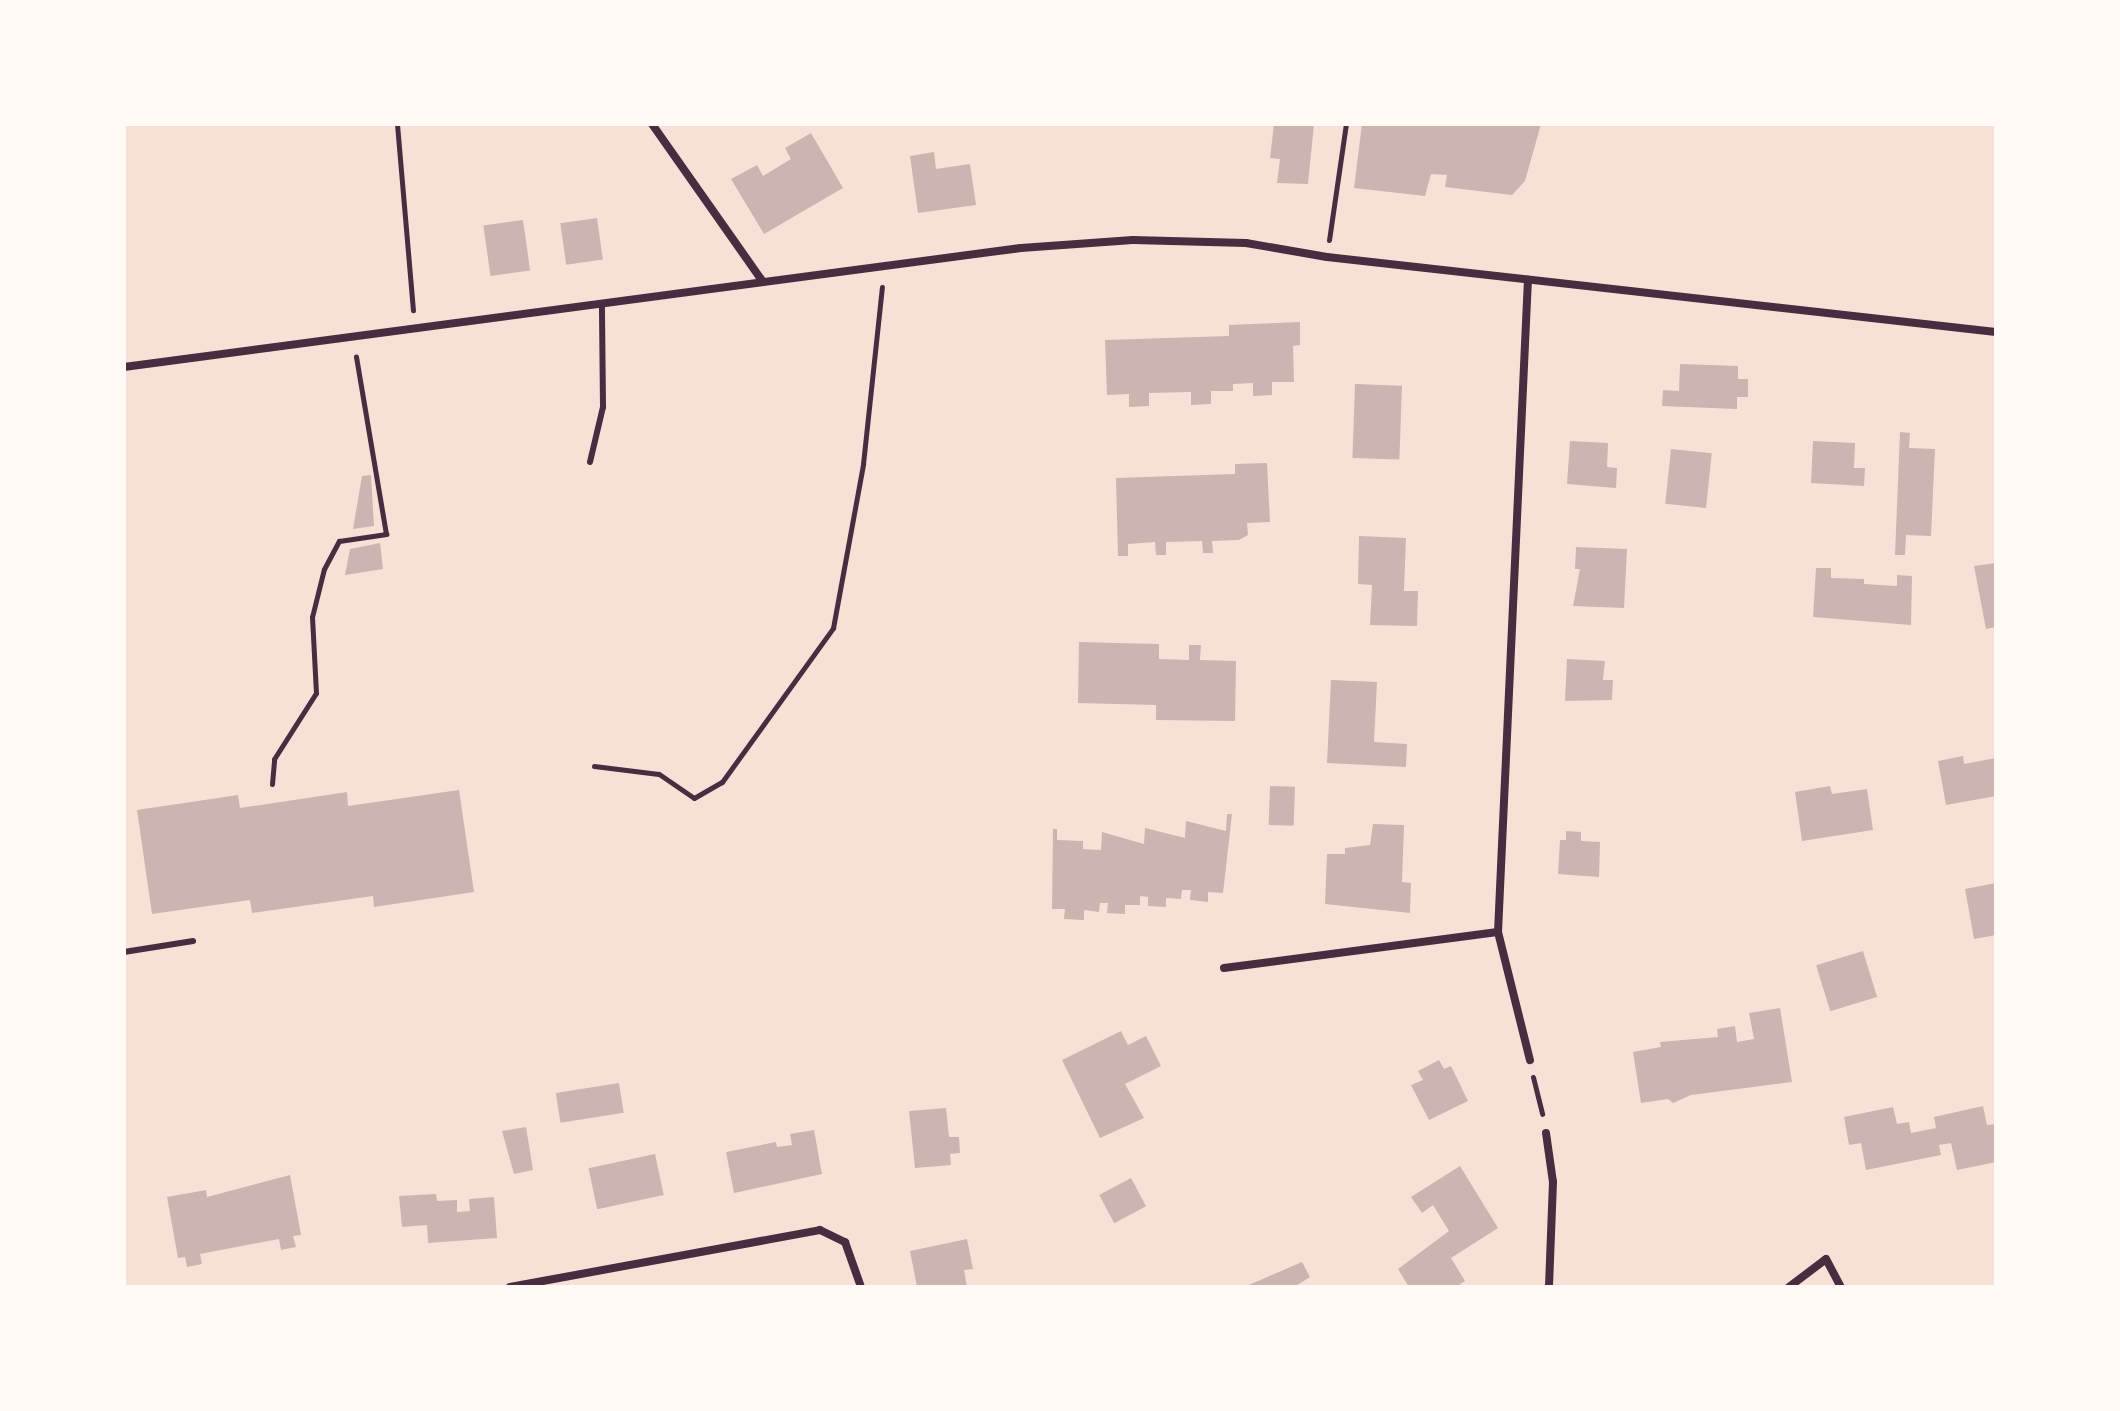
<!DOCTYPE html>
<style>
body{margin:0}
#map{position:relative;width:2120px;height:1411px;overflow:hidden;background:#f7e1d7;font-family:"Fira Sans Condensed",sans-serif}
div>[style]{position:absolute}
.building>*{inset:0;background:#ccb4b1;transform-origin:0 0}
.path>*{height:5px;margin:-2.5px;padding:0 2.5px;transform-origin:2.5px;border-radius:2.5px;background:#4a2c40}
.service>*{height:6px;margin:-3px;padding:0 3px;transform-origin:3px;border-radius:3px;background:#4a2c40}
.minor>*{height:8px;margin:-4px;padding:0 4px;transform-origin:4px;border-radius:4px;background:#4a2c40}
span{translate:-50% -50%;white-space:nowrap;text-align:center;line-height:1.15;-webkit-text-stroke:6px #fffaf5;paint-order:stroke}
.frame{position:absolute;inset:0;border:126px solid #fffaf5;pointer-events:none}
</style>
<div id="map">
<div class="building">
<div style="clip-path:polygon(1274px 124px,1314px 124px,1308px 184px,1277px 183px,1280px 159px,1270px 158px)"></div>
<div style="clip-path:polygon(1362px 124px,1541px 124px,1525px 181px,1512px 195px,1445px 187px,1447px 175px,1431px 174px,1425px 196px,1354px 188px)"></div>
<div style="clip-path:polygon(811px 133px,843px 188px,764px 234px,731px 179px,757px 165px,763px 176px,791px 159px,785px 148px)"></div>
<div style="clip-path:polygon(934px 152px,936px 169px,970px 164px,976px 205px,918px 213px,910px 156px)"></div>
<div style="left:597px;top:218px;width:42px;height:37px;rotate:82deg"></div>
<div style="left:523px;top:220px;width:51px;height:40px;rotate:82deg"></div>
<div style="clip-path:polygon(1300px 322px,1300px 345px,1293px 346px,1294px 382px,1272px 382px,1272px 395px,1253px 396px,1253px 383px,1233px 384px,1233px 391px,1211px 391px,1211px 404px,1191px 405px,1191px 392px,1149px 393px,1149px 406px,1129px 407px,1129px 394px,1107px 395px,1105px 340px,1229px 336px,1229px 325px)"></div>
<div style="clip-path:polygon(1680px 364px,1738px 366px,1738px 379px,1748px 379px,1748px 397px,1737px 397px,1737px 409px,1662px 406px,1663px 390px,1679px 391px)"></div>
<div style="left:1355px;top:384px;width:47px;height:74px;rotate:2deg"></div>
<div style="clip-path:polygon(1900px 432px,1910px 433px,1909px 448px,1935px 449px,1931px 536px,1906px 535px,1905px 555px,1895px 555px)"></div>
<div style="clip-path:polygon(1570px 441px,1608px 443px,1607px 467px,1617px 468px,1616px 488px,1567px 484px)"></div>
<div style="clip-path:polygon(1813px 441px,1855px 443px,1854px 468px,1865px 468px,1864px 486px,1811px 483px)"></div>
<div style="left:1671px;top:449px;width:41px;height:55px;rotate:6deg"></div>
<div style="clip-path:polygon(1267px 463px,1270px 522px,1247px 523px,1248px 535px,1239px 540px,1212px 541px,1213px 553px,1203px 553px,1202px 541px,1166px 542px,1166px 555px,1156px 555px,1155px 542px,1128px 544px,1128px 556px,1118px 556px,1116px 478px,1235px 474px,1235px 464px)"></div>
<div style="clip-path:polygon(371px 475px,374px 526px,353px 529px,362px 476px)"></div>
<div style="clip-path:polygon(1359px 536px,1406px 538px,1404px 591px,1418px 591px,1417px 626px,1370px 625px,1372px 585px,1358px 584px)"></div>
<div style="clip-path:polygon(380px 543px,383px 569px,345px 575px,350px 549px)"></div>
<div style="clip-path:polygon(1576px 547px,1627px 549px,1624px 608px,1573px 606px,1580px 569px,1575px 569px)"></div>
<div style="clip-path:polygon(1996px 563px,1996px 627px,1986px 629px,1974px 566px)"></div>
<div style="clip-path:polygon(1816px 568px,1831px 568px,1831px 578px,1864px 579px,1864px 584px,1897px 586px,1897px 575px,1912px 576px,1911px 625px,1813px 617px)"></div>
<div style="clip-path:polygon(1079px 642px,1159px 644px,1159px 659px,1189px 660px,1189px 645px,1201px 645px,1200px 660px,1236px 661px,1235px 721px,1156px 720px,1156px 705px,1078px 703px)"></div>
<div style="clip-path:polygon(1567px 659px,1605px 661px,1603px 680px,1613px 680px,1612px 700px,1565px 701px)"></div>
<div style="clip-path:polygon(1331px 680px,1377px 682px,1374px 742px,1407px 744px,1406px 767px,1327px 763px)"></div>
<div style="clip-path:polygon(1963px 756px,1964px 764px,1996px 758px,1996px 796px,1946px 805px,1938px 761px)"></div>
<div style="left:1270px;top:786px;width:25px;height:39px;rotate:2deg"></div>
<div style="clip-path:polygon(1830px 786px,1832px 794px,1867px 789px,1873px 830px,1802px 841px,1795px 792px)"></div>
<div style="clip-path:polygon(459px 790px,474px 892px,374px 907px,373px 896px,252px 913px,250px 900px,152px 914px,137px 810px,238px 795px,240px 808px,347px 792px,348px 806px)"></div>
<div style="clip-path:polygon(1227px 814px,1232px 814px,1223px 893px,1208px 892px,1208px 902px,1190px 900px,1191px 890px,1182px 890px,1181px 899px,1166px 898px,1166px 907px,1148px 906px,1148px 897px,1140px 896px,1140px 905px,1125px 905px,1125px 914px,1107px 913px,1108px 903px,1100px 903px,1099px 912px,1084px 910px,1084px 920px,1064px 919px,1065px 909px,1052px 909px,1053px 829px,1057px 829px,1057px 840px,1083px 841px,1083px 849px,1101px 850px,1102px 832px,1144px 844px,1145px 828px,1185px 838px,1186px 821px,1226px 831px)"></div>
<div style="clip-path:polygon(1373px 824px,1404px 825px,1402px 882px,1411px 883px,1410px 913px,1325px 904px,1327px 854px,1345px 854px,1345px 848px,1370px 845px)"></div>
<div style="clip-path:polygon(1566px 831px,1581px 832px,1581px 841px,1600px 842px,1599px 877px,1558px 874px,1560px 840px,1566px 840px)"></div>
<div style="clip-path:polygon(1996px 883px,1996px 935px,1974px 939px,1965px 889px)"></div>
<div style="left:1863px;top:951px;width:48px;height:49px;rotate:73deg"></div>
<div style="clip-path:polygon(1780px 1008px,1792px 1082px,1691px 1095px,1673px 1103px,1668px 1099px,1641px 1103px,1633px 1052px,1661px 1047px,1660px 1042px,1718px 1037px,1717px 1029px,1735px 1026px,1737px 1042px,1754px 1039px,1749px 1013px)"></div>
<div style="clip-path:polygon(1121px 1031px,1128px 1045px,1146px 1036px,1161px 1066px,1125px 1084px,1144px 1118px,1100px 1138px,1062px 1060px)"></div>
<div style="clip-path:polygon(1439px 1060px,1444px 1069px,1451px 1066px,1468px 1101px,1429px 1120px,1411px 1085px,1423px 1080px,1418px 1071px)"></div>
<div style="left:619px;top:1083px;width:30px;height:64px;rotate:81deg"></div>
<div style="clip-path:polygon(1983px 1106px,1987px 1125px,1996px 1124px,1996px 1162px,1957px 1170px,1951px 1143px,1939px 1145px,1941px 1155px,1866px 1170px,1861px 1143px,1849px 1145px,1844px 1117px,1893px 1107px,1897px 1124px,1909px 1122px,1911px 1133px,1936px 1128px,1934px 1117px)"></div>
<div style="clip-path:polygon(946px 1108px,949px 1137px,959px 1137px,960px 1153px,950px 1154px,951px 1165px,915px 1168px,909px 1111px)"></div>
<div style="clip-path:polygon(526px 1127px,533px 1170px,514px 1174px,502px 1131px)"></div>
<div style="clip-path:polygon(814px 1130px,822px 1174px,734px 1193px,726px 1152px,776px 1142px,777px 1147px,792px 1145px,790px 1134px)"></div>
<div style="left:655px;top:1154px;width:42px;height:68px;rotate:78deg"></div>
<div style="clip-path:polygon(1460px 1166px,1498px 1228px,1451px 1258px,1465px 1281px,1456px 1287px,1409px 1287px,1398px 1269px,1449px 1231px,1433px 1205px,1422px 1213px,1411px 1197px)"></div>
<div style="clip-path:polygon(290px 1175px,301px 1235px,293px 1236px,296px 1247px,281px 1250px,279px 1239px,200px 1254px,202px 1264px,187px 1267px,185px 1257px,178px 1258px,167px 1197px,206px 1190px,207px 1197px)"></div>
<div style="left:1131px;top:1178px;width:32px;height:36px;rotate:62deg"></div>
<div style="clip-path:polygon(436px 1194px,437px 1201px,457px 1200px,457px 1212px,470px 1211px,469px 1199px,494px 1197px,497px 1238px,428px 1243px,427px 1225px,402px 1227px,399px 1196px)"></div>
<div style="clip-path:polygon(967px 1239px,973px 1269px,964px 1270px,967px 1287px,917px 1287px,910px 1251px)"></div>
<div style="clip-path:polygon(1302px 1262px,1310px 1277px,1294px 1287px,1244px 1287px)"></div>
</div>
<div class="path">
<div style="left:397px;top:124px;width:187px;rotate:85.1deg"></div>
<div style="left:1329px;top:240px;width:117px;rotate:-81.7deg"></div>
<div style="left:594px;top:766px;width:65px;rotate:7deg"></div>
<div style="left:659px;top:774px;width:42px;rotate:34.4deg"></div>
<div style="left:694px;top:798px;width:32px;rotate:-30deg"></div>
<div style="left:722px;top:782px;width:190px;rotate:-54.2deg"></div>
<div style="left:833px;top:628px;width:167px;rotate:-79.6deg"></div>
<div style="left:863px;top:464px;width:178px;rotate:-83.9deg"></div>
<div style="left:272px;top:784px;width:25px;rotate:-85deg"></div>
<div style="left:274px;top:759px;width:78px;rotate:-57.5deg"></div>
<div style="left:316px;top:693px;width:76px;rotate:-93deg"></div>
<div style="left:312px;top:617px;width:49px;rotate:-76deg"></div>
<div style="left:324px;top:569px;width:32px;rotate:-62deg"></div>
<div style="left:339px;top:541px;width:48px;rotate:-8.5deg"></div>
<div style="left:386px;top:534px;width:180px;rotate:-99.6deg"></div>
<div style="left:1533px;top:1077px;width:38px;rotate:76deg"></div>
</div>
<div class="service">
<div style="left:590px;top:462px;width:57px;rotate:-76.7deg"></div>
<div style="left:603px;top:407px;width:102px;rotate:-90.6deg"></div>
<div style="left:124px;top:952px;width:70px;rotate:-9.1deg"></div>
</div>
<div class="minor">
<div style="left:652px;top:124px;width:193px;rotate:54.9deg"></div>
<div style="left:124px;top:367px;width:905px;rotate:-7.56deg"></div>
<div style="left:1021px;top:248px;width:112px;rotate:-4.1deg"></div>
<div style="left:1133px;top:240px;width:113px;rotate:1.5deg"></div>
<div style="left:1246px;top:243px;width:82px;rotate:9.8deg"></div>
<div style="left:1327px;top:257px;width:673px;rotate:6.4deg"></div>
<div style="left:1498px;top:932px;width:132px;rotate:76deg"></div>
<div style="left:1224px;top:968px;width:276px;rotate:-7.5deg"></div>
<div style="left:1498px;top:932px;width:653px;rotate:-87.37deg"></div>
<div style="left:1546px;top:1133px;width:49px;rotate:81.9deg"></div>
<div style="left:1553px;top:1182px;width:105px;rotate:92.2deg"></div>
<div style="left:510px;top:1287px;width:315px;rotate:-10.4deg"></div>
<div style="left:820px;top:1230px;width:28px;rotate:26deg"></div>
<div style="left:845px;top:1242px;width:48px;rotate:70.4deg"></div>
<div style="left:1789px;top:1287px;width:46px;rotate:-37.1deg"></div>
<div style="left:1826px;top:1259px;width:32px;rotate:62deg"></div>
</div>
<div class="frame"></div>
</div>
